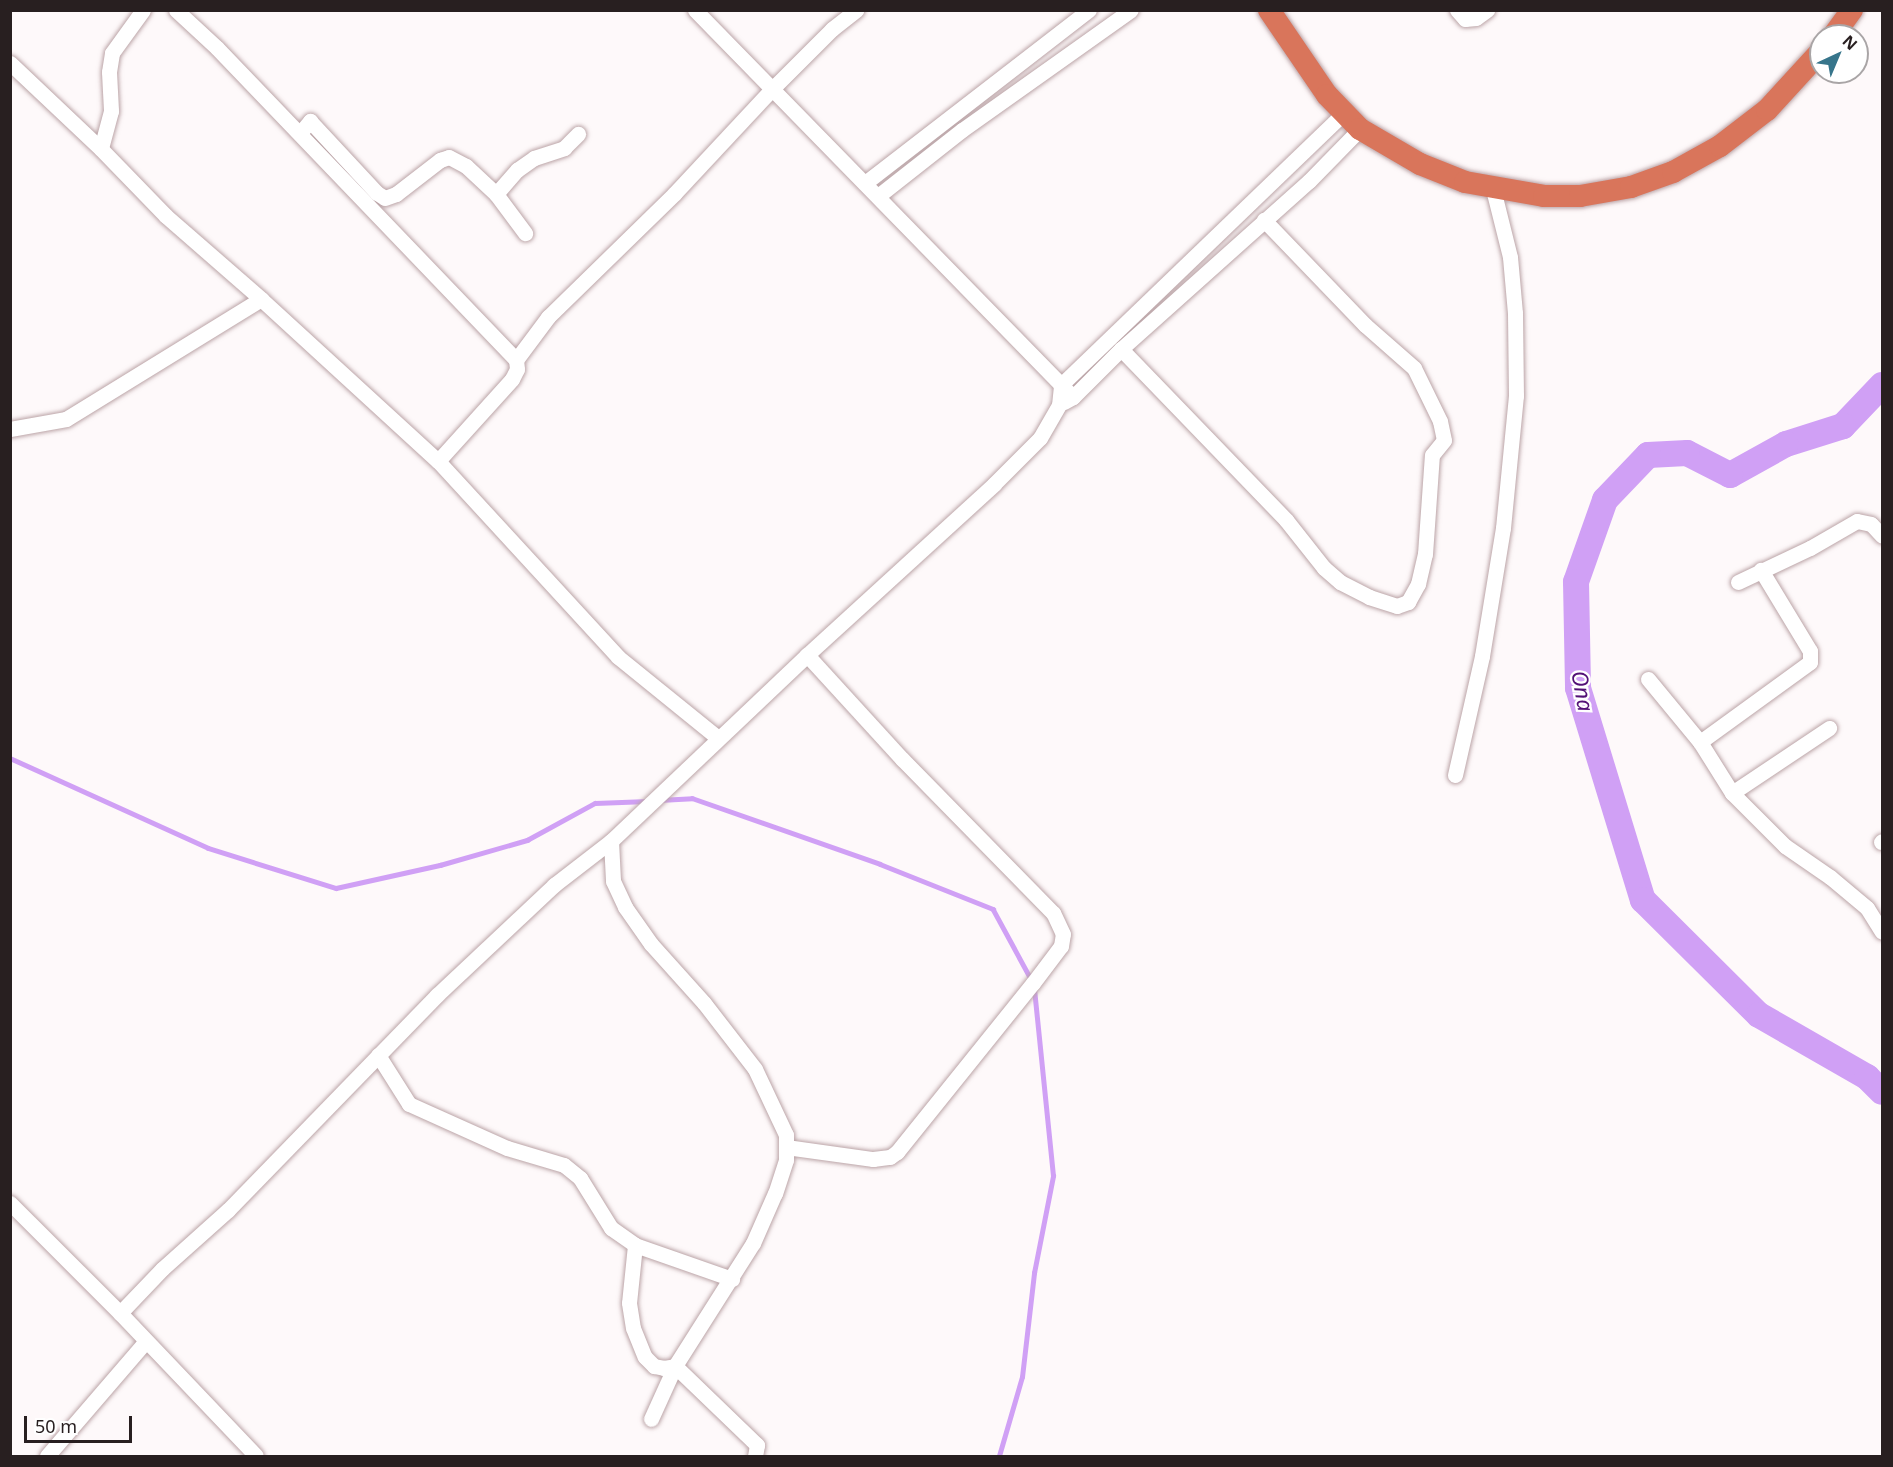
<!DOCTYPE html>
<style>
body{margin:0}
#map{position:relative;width:1893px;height:1467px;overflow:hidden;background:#fef9fa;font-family:"Noto Sans",sans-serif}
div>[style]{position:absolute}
.stream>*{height:4.5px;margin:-2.25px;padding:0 2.25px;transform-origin:2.25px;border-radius:2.25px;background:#d0a0f5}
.river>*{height:26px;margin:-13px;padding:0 13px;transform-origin:13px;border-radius:13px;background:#d0a0f5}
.roads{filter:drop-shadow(0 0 2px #bba4a7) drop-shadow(0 0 2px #bba4a7)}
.minor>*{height:15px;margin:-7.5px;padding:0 7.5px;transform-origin:7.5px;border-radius:7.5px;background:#fff}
.highway>*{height:22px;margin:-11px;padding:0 11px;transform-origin:11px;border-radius:11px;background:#d9755b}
span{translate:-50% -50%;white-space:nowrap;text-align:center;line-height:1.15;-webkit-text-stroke:4.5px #fff;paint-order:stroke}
.water-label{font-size:22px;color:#521076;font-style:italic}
.frame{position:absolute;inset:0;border:12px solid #281f20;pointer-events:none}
.north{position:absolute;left:1809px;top:24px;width:60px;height:60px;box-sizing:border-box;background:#fff;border:2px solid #a9a5a6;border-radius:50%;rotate:44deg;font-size:16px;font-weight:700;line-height:24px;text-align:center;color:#281f20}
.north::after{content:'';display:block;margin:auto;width:21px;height:27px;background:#37758b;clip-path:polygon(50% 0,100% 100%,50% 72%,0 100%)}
.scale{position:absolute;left:24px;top:1416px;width:108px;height:27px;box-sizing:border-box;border:3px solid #281f20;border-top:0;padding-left:8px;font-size:18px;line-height:21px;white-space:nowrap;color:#281f20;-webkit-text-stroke:4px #fff;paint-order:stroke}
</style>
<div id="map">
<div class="stream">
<div style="left:10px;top:758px;width:217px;rotate:24.4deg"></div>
<div style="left:208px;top:848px;width:134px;rotate:17.4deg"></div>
<div style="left:336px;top:888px;width:107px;rotate:-12.5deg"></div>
<div style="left:440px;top:865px;width:91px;rotate:-16deg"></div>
<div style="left:527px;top:840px;width:77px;rotate:-28.6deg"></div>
<div style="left:595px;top:803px;width:53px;rotate:-2.2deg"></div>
<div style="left:659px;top:800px;width:33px;rotate:-3deg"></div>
<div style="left:692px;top:798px;width:199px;rotate:19.3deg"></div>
<div style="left:880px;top:864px;width:122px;rotate:21.7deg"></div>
<div style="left:993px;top:909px;width:80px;rotate:61.5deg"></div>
<div style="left:999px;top:1456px;width:82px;rotate:-73.8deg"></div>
<div style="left:1022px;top:1377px;width:105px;rotate:-83.4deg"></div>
<div style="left:1034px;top:1273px;width:99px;rotate:-78.9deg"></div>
<div style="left:1053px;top:1176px;width:188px;rotate:-95.8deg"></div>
</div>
<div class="river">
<div style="left:1882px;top:385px;width:57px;rotate:133.6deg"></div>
<div style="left:1843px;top:426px;width:60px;rotate:162.5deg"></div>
<div style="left:1786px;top:444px;width:64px;rotate:151deg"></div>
<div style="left:1730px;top:475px;width:48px;rotate:-152.9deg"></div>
<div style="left:1687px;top:453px;width:39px;rotate:177deg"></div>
<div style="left:1648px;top:455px;width:62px;rotate:133.7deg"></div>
<div style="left:1605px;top:500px;width:87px;rotate:109.5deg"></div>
<div style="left:1576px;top:582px;width:106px;rotate:88.9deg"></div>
<div style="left:1578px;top:688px;width:222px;rotate:73deg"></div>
<div style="left:1643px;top:900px;width:163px;rotate:44.8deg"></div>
<div style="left:1759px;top:1015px;width:125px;rotate:29.9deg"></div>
<div style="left:1867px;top:1077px;width:21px;rotate:45deg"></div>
</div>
<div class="roads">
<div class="minor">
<div style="left:143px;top:10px;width:53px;rotate:125.8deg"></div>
<div style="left:112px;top:53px;width:19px;rotate:99deg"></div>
<div style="left:109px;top:72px;width:39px;rotate:87deg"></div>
<div style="left:111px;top:111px;width:39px;rotate:105deg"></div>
<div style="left:101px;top:149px;width:93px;rotate:45.9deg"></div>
<div style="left:166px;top:216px;width:126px;rotate:41.1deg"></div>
<div style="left:261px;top:299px;width:240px;rotate:42.5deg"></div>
<div style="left:438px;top:461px;width:266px;rotate:47.4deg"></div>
<div style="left:618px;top:657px;width:129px;rotate:39deg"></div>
<div style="left:176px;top:10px;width:56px;rotate:42.8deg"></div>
<div style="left:217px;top:48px;width:432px;rotate:46.2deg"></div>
<div style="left:695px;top:10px;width:541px;rotate:45.67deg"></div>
<div style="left:1457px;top:10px;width:12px;rotate:48deg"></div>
<div style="left:1465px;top:19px;width:11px;rotate:-5deg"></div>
<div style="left:1476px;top:18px;width:14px;rotate:-36deg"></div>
<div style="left:10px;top:63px;width:125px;rotate:43.4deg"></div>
<div style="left:300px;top:133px;width:16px;rotate:-50deg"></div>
<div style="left:310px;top:121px;width:98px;rotate:47.1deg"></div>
<div style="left:377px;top:193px;width:9px;rotate:32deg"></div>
<div style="left:385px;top:198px;width:12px;rotate:-20deg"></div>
<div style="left:396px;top:194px;width:56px;rotate:-37.7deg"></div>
<div style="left:440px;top:160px;width:9px;rotate:-18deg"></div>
<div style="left:449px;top:157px;width:19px;rotate:28deg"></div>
<div style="left:466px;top:166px;width:41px;rotate:43deg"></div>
<div style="left:496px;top:194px;width:49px;rotate:53.4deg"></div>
<div style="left:865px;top:183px;width:283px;rotate:-37.7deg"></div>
<div style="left:496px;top:194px;width:32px;rotate:-49deg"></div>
<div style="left:517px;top:170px;width:21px;rotate:-35deg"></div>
<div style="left:534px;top:158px;width:32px;rotate:-18deg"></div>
<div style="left:564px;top:148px;width:20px;rotate:-45deg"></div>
<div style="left:878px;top:196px;width:107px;rotate:-38.2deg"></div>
<div style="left:962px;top:130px;width:207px;rotate:-35.4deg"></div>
<div style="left:1121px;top:349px;width:238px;rotate:46deg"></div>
<div style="left:1286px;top:520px;width:61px;rotate:51.6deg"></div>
<div style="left:1324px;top:568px;width:21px;rotate:41deg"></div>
<div style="left:1340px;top:582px;width:33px;rotate:27deg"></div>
<div style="left:1369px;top:597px;width:29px;rotate:18deg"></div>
<div style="left:1397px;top:606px;width:12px;rotate:-20deg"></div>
<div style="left:1408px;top:602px;width:21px;rotate:-61deg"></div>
<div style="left:1418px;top:584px;width:31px;rotate:-77deg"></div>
<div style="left:1425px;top:554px;width:99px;rotate:-86deg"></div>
<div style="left:1432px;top:455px;width:19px;rotate:-51deg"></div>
<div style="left:1444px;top:440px;width:19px;rotate:-102deg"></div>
<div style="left:1440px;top:421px;width:59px;rotate:-116.1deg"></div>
<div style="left:1414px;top:368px;width:65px;rotate:-138.7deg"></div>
<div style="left:1365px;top:325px;width:146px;rotate:-133.9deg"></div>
<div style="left:1064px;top:402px;width:10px;rotate:-29deg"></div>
<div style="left:1073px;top:397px;width:68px;rotate:-45deg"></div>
<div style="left:1121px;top:349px;width:252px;rotate:-41.8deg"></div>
<div style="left:1309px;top:181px;width:73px;rotate:-45.6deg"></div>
<div style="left:10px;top:429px;width:57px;rotate:-10.1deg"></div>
<div style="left:66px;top:419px;width:229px;rotate:-31.6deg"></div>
<div style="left:438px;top:461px;width:110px;rotate:-47.9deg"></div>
<div style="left:512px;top:379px;width:11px;rotate:-63deg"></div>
<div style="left:517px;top:369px;width:9px;rotate:-96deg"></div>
<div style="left:516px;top:360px;width:54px;rotate:-53.3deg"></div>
<div style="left:548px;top:317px;width:177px;rotate:-44.3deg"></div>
<div style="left:675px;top:193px;width:141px;rotate:-47deg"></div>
<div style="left:771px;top:90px;width:86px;rotate:-45deg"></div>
<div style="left:832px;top:29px;width:31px;rotate:-38deg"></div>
<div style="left:1738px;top:582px;width:80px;rotate:-25.3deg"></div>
<div style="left:1810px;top:548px;width:54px;rotate:-29.9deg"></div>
<div style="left:1857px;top:521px;width:14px;rotate:12deg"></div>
<div style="left:1871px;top:524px;width:16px;rotate:47deg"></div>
<div style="left:1648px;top:679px;width:82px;rotate:50.5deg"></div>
<div style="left:1700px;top:742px;width:60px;rotate:57.9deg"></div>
<div style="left:1732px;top:793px;width:75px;rotate:45deg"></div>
<div style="left:1785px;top:846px;width:55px;rotate:34.6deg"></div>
<div style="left:1830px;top:877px;width:48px;rotate:40deg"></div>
<div style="left:1867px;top:908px;width:28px;rotate:58deg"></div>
<div style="left:1700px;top:742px;width:136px;rotate:-36deg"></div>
<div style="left:1810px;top:662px;width:11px;rotate:-90deg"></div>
<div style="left:1810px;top:651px;width:95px;rotate:-121.2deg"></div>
<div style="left:1455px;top:775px;width:122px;rotate:-77.2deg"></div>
<div style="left:1482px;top:656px;width:130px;rotate:-80.7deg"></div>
<div style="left:1503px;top:528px;width:133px;rotate:-84.4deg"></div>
<div style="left:1516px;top:396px;width:83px;rotate:-90.7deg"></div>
<div style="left:1515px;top:313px;width:56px;rotate:-95.1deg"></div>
<div style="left:1510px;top:257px;width:70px;rotate:-104deg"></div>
<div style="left:1732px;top:793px;width:117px;rotate:-33.8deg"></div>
<div style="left:611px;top:841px;width:40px;rotate:87.1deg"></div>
<div style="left:613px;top:881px;width:29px;rotate:65deg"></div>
<div style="left:625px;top:907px;width:45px;rotate:54.9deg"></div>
<div style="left:651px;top:944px;width:79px;rotate:48.1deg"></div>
<div style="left:704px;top:1003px;width:83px;rotate:52.3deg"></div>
<div style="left:755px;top:1069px;width:73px;rotate:64.8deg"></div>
<div style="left:786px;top:1135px;width:25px;rotate:90deg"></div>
<div style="left:786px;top:1160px;width:35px;rotate:108deg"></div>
<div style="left:775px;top:1193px;width:55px;rotate:113.7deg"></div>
<div style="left:753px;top:1243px;width:146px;rotate:122.4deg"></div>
<div style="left:675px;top:1366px;width:58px;rotate:114.4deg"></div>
<div style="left:1881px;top:842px;width:1px;rotate:-45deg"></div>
<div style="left:378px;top:1055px;width:58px;rotate:57.7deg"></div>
<div style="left:409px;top:1104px;width:107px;rotate:24.2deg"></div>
<div style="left:507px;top:1148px;width:59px;rotate:16.6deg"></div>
<div style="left:564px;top:1165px;width:21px;rotate:39deg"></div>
<div style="left:580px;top:1178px;width:59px;rotate:58.2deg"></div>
<div style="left:611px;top:1228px;width:29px;rotate:35deg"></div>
<div style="left:635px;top:1245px;width:103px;rotate:19.3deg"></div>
<div style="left:786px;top:1147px;width:88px;rotate:7.9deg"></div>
<div style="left:873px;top:1159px;width:17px;rotate:-7deg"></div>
<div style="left:890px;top:1157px;width:9px;rotate:-36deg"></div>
<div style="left:897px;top:1152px;width:217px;rotate:-51.2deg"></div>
<div style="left:1033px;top:983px;width:46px;rotate:-52.9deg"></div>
<div style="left:1061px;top:946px;width:12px;rotate:-81deg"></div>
<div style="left:1063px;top:934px;width:23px;rotate:-115deg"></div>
<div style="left:1053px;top:913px;width:216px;rotate:-134.4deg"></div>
<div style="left:902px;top:759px;width:141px;rotate:-132.4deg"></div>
<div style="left:10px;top:1203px;width:156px;rotate:45deg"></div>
<div style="left:120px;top:1313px;width:197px;rotate:46.4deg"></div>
<div style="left:635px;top:1245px;width:58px;rotate:95.9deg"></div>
<div style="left:629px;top:1303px;width:25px;rotate:81deg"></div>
<div style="left:633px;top:1328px;width:31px;rotate:68deg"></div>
<div style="left:645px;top:1357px;width:13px;rotate:45deg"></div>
<div style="left:654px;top:1366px;width:10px;rotate:11deg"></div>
<div style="left:664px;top:1368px;width:11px;rotate:-10deg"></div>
<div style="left:675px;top:1366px;width:114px;rotate:43.9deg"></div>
<div style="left:757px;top:1445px;width:11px;rotate:100deg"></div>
<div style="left:120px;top:1313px;width:61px;rotate:-46.3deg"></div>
<div style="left:162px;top:1269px;width:89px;rotate:-41.8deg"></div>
<div style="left:228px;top:1210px;width:300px;rotate:-45.8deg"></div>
<div style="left:437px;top:995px;width:161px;rotate:-43.2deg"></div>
<div style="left:554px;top:885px;width:72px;rotate:-37.7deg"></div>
<div style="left:611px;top:841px;width:270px;rotate:-43.5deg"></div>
<div style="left:807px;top:655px;width:253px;rotate:-42.4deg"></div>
<div style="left:994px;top:484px;width:65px;rotate:-45deg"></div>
<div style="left:1040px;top:438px;width:38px;rotate:-60deg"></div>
<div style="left:1059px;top:405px;width:20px;rotate:-84deg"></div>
<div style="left:1061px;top:385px;width:393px;rotate:-43.9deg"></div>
<div style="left:47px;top:1456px;width:150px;rotate:-49.3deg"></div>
</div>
<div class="highway">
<div style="left:1269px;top:10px;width:103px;rotate:55.7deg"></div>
<div style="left:1327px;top:95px;width:47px;rotate:45.9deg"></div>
<div style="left:1360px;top:129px;width:69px;rotate:30.3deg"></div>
<div style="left:1420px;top:164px;width:48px;rotate:21.8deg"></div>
<div style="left:1465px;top:182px;width:80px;rotate:10deg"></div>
<div style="left:1544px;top:196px;width:36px"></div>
<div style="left:1580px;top:196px;width:52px;rotate:-10deg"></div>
<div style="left:1631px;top:187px;width:45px;rotate:-19.7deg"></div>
<div style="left:1673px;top:172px;width:54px;rotate:-29deg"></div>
<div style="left:1720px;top:146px;width:59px;rotate:-37.5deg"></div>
<div style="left:1767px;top:110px;width:80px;rotate:-47.5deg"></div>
<div style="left:1833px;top:36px;width:32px;rotate:-54deg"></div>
</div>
</div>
<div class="water-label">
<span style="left:1583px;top:691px;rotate:80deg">Ona</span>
</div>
<div class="frame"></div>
<div class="north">N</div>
<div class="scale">50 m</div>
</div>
